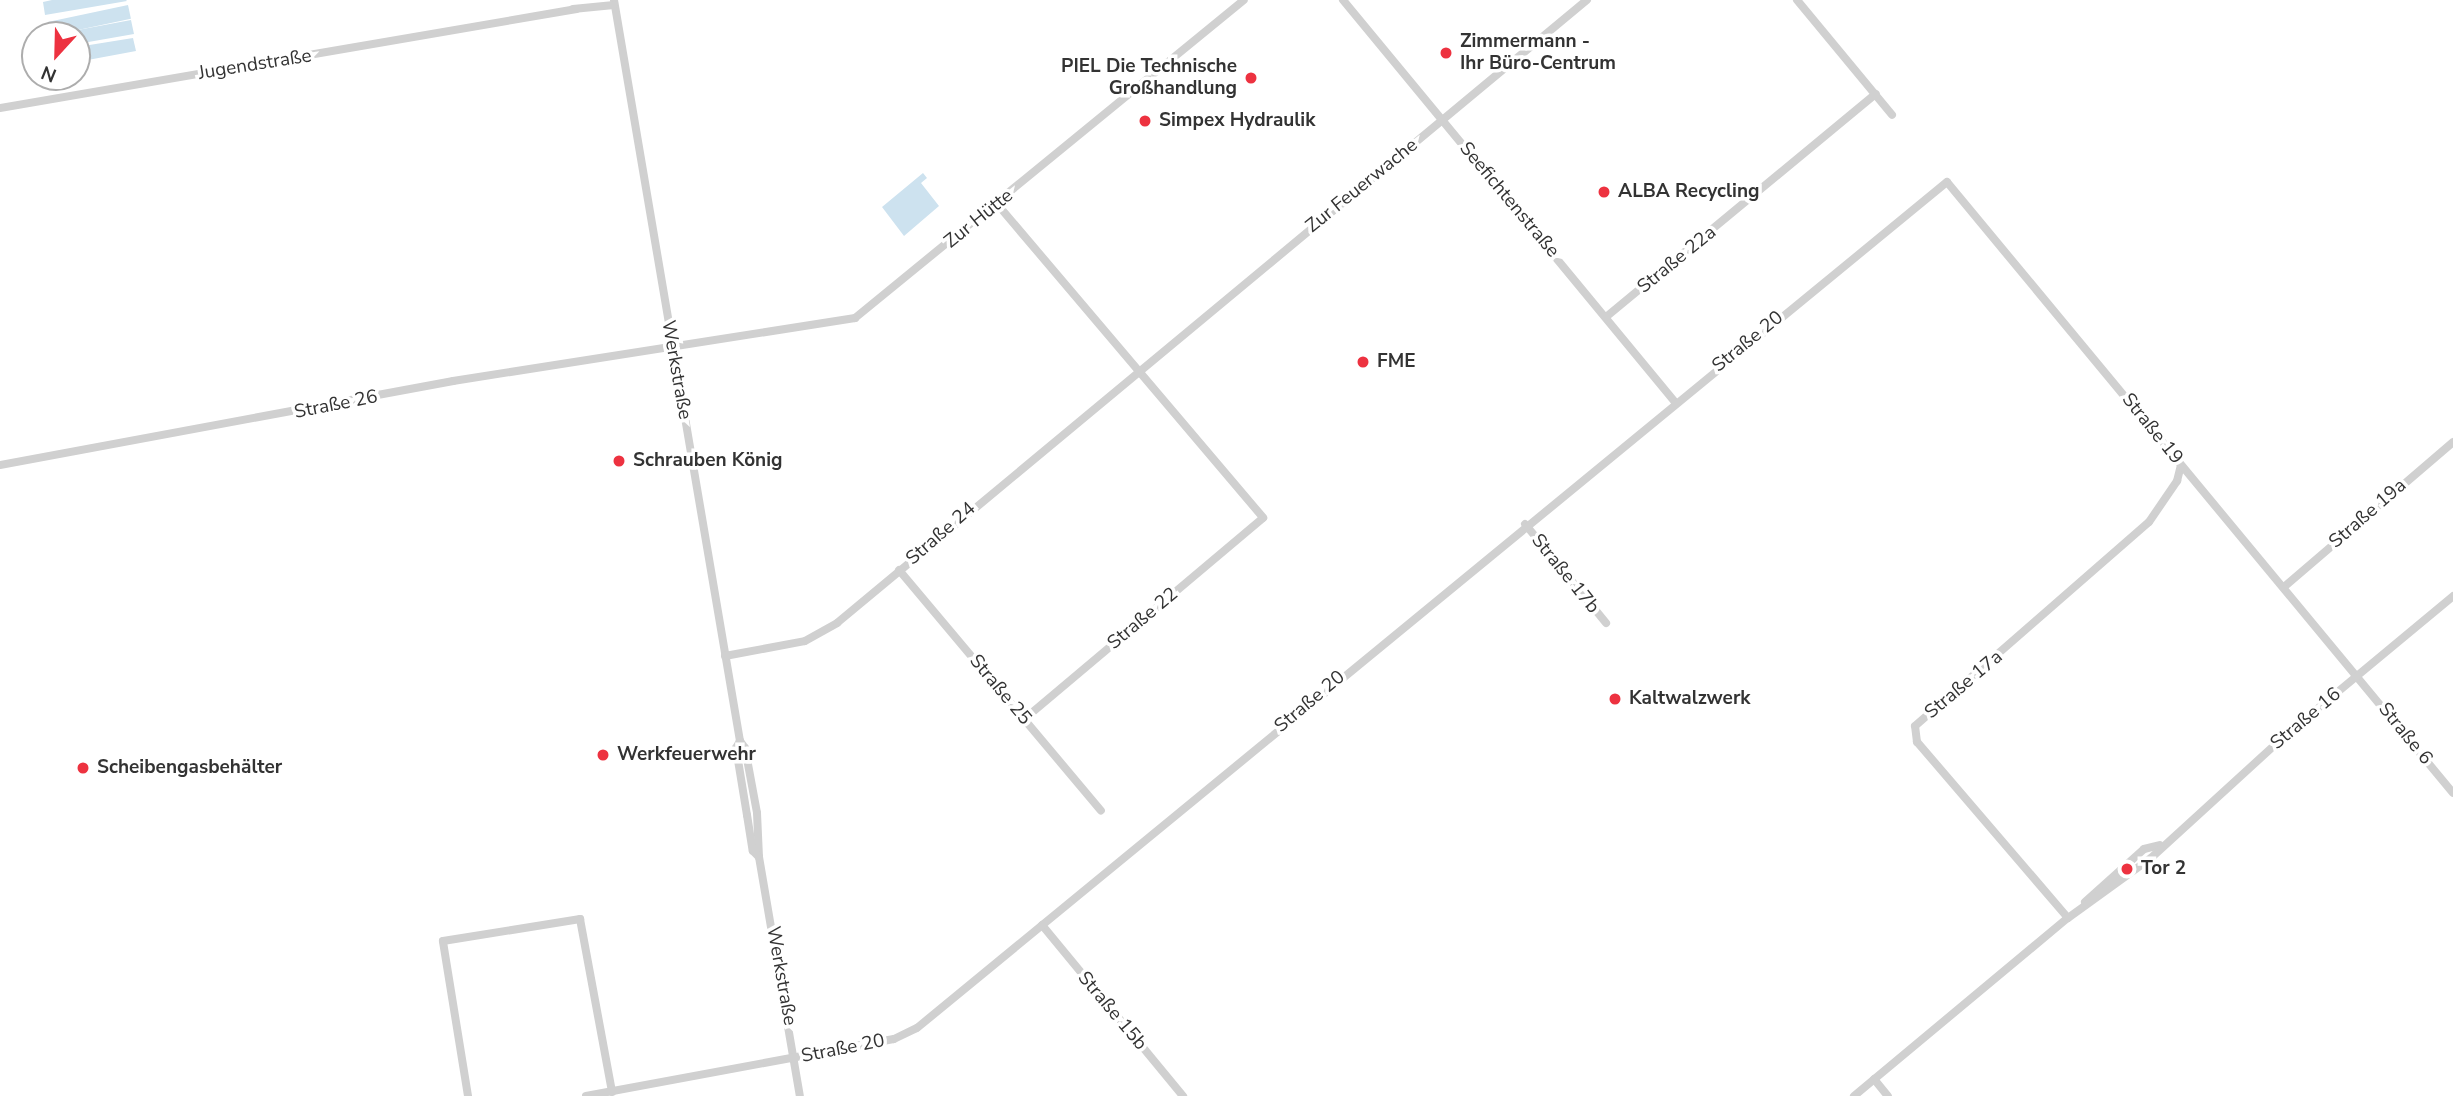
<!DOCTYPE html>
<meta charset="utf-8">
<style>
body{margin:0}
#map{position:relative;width:2453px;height:1096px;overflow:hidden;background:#fff;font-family:"Nunito Sans",sans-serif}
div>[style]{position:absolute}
.water>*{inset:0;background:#cde2ef;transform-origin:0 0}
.minor>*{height:8px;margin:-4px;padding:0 4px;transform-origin:4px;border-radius:4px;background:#d0d0d0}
.dots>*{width:19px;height:19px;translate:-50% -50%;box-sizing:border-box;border:4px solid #fff;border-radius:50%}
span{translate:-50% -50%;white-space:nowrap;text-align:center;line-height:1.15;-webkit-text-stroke:7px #fff;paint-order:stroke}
.poi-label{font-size:19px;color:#333;font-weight:700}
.left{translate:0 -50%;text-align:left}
.right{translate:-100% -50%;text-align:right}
.street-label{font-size:19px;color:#333}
.north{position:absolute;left:21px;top:21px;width:70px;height:70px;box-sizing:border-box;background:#fff;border:2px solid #adadad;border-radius:50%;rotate:202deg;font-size:19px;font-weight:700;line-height:28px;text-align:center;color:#333}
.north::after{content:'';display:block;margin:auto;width:24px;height:32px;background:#ed3240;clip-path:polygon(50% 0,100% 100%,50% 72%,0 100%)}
</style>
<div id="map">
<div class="water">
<div style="clip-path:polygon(52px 0,126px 0,127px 1px,45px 15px,43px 2px)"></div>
<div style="left:128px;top:5px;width:14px;height:82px;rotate:78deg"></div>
<div style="clip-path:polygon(131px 20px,134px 34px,77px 44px,77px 35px,51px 35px)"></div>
<div style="clip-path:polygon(133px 38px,136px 51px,77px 62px,77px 47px)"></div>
<div style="clip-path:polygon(923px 173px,927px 178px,921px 183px,939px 206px,904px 236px,882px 207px)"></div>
</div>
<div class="minor">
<div style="left:614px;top:0;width:752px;rotate:80.35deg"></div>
<div style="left:740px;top:741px;width:9px;rotate:54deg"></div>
<div style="left:745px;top:748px;width:66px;rotate:79.5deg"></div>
<div style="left:757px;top:813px;width:44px;rotate:87.4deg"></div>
<div style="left:759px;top:857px;width:242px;rotate:80.3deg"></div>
<div style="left:1343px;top:0;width:521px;rotate:50.45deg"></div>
<div style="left:1797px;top:0;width:149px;rotate:50.4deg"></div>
<div style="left:573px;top:9px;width:41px;rotate:-5.6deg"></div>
<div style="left:0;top:108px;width:585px;rotate:-9.74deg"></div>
<div style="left:998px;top:205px;width:410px;rotate:49.7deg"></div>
<div style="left:1263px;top:518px;width:312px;rotate:139.9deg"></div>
<div style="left:1606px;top:317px;width:350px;rotate:-39.6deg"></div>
<div style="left:0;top:465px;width:461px;rotate:-10.5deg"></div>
<div style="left:453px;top:381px;width:407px;rotate:-8.9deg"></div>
<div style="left:855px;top:318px;width:502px;rotate:-39.27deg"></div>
<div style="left:1525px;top:524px;width:128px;rotate:50.7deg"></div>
<div style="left:899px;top:570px;width:314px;rotate:50deg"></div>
<div style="left:2284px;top:587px;width:223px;rotate:-40.6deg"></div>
<div style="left:725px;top:656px;width:81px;rotate:-10.6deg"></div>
<div style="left:805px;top:641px;width:37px;rotate:-29deg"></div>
<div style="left:837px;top:623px;width:975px;rotate:-39.72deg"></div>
<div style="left:740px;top:741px;width:8px;rotate:120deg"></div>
<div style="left:736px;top:748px;width:68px;rotate:80.7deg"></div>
<div style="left:747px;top:815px;width:36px;rotate:81deg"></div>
<div style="left:753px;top:851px;width:8px;rotate:45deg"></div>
<div style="left:2085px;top:902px;width:79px;rotate:-41.9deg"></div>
<div style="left:2144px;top:849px;width:16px;rotate:-14deg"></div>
<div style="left:2068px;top:918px;width:232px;rotate:-130.6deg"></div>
<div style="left:1917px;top:742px;width:16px;rotate:-97deg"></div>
<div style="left:1915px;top:726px;width:310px;rotate:-41.1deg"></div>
<div style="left:2149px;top:522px;width:50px;rotate:-55.7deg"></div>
<div style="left:2177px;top:481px;width:16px;rotate:-76deg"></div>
<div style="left:1042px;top:925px;width:222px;rotate:50.5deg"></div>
<div style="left:1874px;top:1079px;width:22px;rotate:51deg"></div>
<div style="left:468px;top:1096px;width:157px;rotate:-99.2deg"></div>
<div style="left:443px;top:941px;width:139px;rotate:-9.1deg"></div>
<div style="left:580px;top:919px;width:176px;rotate:79.5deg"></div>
<div style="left:586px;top:1096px;width:313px;rotate:-10.5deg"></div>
<div style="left:894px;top:1039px;width:25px;rotate:-26deg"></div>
<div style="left:917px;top:1028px;width:1333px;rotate:-39.4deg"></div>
<div style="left:1947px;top:182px;width:793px;rotate:50.37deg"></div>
<div style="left:1854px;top:1096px;width:278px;rotate:-39.8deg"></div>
<div style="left:2068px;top:918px;width:102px;rotate:-35.9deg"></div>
<div style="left:2151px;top:858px;width:184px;rotate:-42.4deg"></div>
<div style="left:2287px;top:734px;width:216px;rotate:-39.7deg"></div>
</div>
<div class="dots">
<div style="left:1446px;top:53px;background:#ed3240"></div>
<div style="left:1251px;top:78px;background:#ed3240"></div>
<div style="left:1145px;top:121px;background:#ed3240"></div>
<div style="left:1604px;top:192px;background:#ed3240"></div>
<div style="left:1363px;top:362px;background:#ed3240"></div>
<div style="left:619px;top:461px;background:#ed3240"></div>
<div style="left:1615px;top:699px;background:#ed3240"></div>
<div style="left:603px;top:755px;background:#ed3240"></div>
<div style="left:83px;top:768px;background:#ed3240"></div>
<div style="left:2127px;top:869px;background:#ed3240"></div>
</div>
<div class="poi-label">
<span class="left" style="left:1460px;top:53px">Zimmermann -<br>Ihr Büro-Centrum</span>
<span class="right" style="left:1237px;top:78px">PIEL Die Technische<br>Großhandlung</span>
<span class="left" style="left:1159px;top:121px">Simpex Hydraulik</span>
<span class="left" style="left:1618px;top:192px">ALBA Recycling</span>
<span class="left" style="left:1377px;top:362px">FME</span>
<span class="left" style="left:633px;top:461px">Schrauben König</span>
<span class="left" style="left:1629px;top:699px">Kaltwalzwerk</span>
<span class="left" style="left:617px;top:755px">Werkfeuerwehr</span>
<span class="left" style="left:97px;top:768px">Scheibengasbehälter</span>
<span class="left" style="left:2141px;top:869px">Tor 2</span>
</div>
<div class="street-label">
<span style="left:255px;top:65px;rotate:-9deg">Jugendstraße</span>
<span style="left:1362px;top:186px;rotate:-39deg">Zur Feuerwache</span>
<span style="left:1509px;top:200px;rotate:50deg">Seefichtenstraße</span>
<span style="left:979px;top:219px;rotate:-39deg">Zur Hütte</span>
<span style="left:1677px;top:260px;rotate:-39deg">Straße 22a</span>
<span style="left:1748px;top:342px;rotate:-39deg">Straße 20</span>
<span style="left:676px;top:370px;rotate:80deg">Werkstraße</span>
<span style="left:336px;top:405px;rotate:-11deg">Straße 26</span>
<span style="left:2152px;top:429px;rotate:51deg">Straße 19</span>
<span style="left:2368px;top:514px;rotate:-41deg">Straße 19a</span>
<span style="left:941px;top:534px;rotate:-41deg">Straße 24</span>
<span style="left:1565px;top:574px;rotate:51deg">Straße 17b</span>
<span style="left:1143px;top:619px;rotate:-40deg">Straße 22</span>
<span style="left:1964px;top:685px;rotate:-40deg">Straße 17a</span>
<span style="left:1000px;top:690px;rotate:50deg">Straße 25</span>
<span style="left:1310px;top:702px;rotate:-40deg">Straße 20</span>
<span style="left:2306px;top:719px;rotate:-40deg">Straße 16</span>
<span style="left:2405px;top:734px;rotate:51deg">Straße 6</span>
<span style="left:781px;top:976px;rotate:80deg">Werkstraße</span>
<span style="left:1112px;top:1011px;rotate:50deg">Straße 15b</span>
<span style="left:843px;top:1049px;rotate:-11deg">Straße 20</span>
</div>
<div class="north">N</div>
</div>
